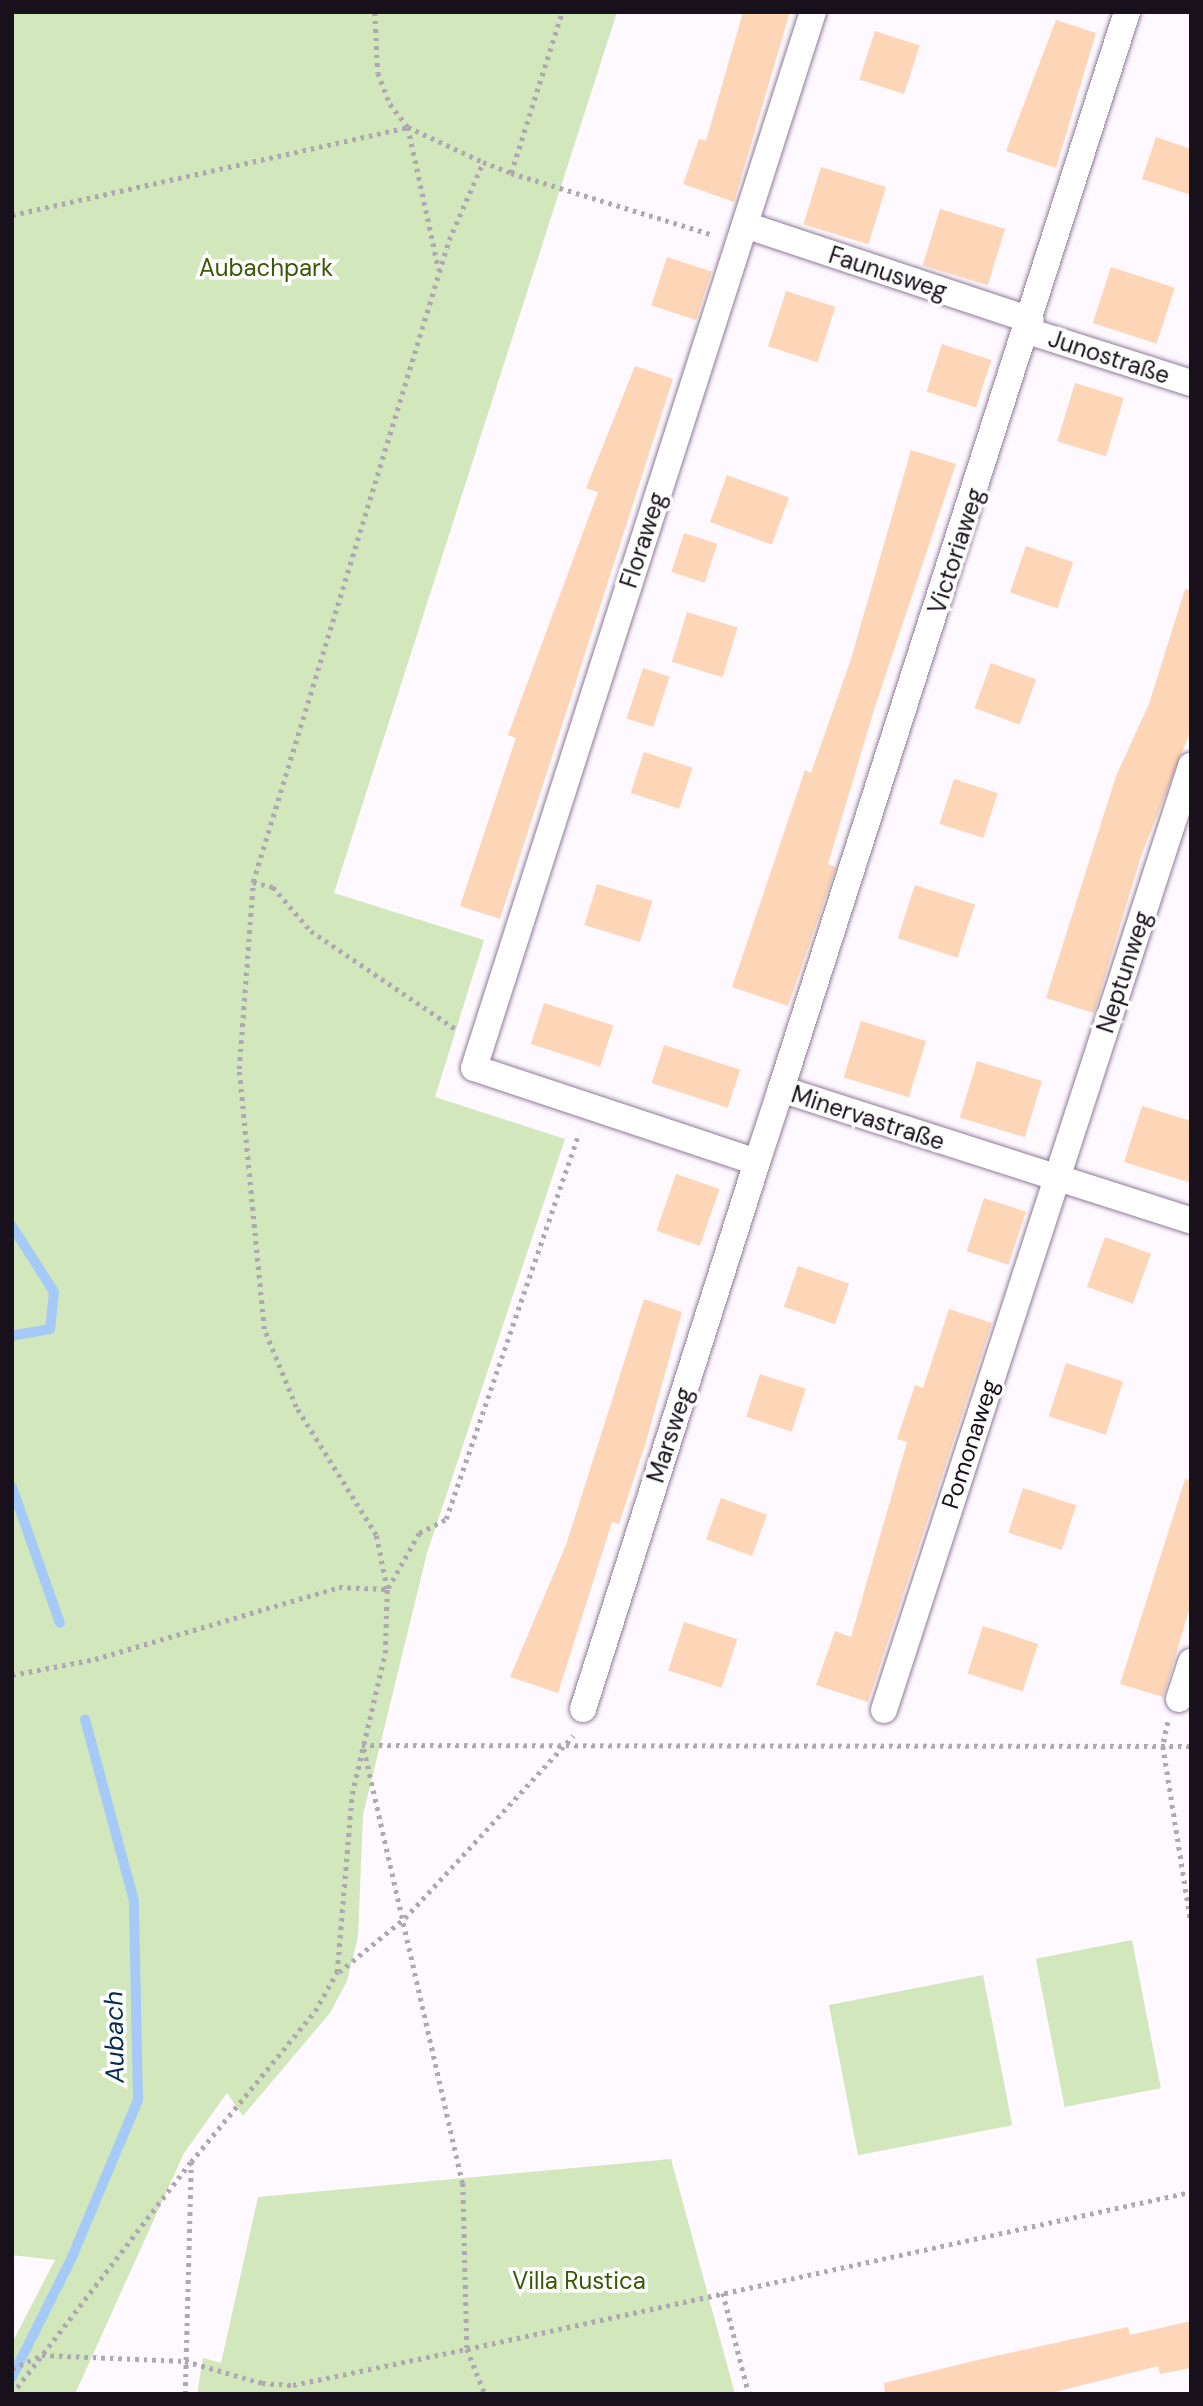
<!DOCTYPE html>
<meta charset="utf-8">
<style>
body{margin:0}
#map{position:relative;width:1203px;height:2406px;overflow:hidden;background:#fef9ff;font-family:"DM Sans",sans-serif}
div>[style]{position:absolute}
.green>*{inset:0;background:#d3e7bc;transform-origin:0 0}
.stream>*{height:10px;margin:-5px;padding:0 5px;transform-origin:5px;border-radius:5px;background:#a5caf8}
.building>*{inset:0;background:#fdd6b7;transform-origin:0 0}
.path>*{height:4.5px;margin-top:-2.25px;transform-origin:0;background:repeating-linear-gradient(90deg,#aea8b0 0 3.5px,transparent 0 8.5px)}
.roads{filter:drop-shadow(0 0 2px #907b96) drop-shadow(0 0 2px #907b96)}
.street>*{height:26px;margin:-13px;padding:0 13px;transform-origin:13px;border-radius:13px;background:#fff}
span{translate:-50% -50%;white-space:nowrap;text-align:center;line-height:1.15;-webkit-text-stroke:7px #fff;paint-order:stroke}
.park-label{font-size:24px;color:#3b5604}
.street-label{font-size:24px;color:#18101a}
.water-label{font-size:26px;color:#052b54;font-style:italic}
.frame{position:absolute;inset:0;border:14px solid #18101a;pointer-events:none}
</style>
<div id="map">
<div class="green">
<div style="clip-path:polygon(12px 12px,617px 12px,334px 893px,484px 940px,435px 1097px,565px 1139px,427px 1553px,363px 1815px,358px 1937px,347px 1981px,330px 2013px,243px 2116px,227px 2093px,184px 2153px,75px 2394px,12px 2394px,12px 2343px,55px 2260px,12px 2255px)"></div>
<div style="left:1132px;top:1940px;width:151px;height:98px;rotate:79deg"></div>
<div style="left:983px;top:1975px;width:153px;height:157px;rotate:79deg"></div>
<div style="clip-path:polygon(671px 2159px,735px 2394px,197px 2394px,203px 2358px,221px 2363px,258px 2197px)"></div>
</div>
<div class="stream">
<div style="left:12px;top:1226px;width:78px;rotate:57.5deg"></div>
<div style="left:54px;top:1292px;width:37px;rotate:96deg"></div>
<div style="left:50px;top:1329px;width:39px;rotate:170deg"></div>
<div style="left:12px;top:1487px;width:144px;rotate:70.6deg"></div>
<div style="left:12px;top:2377px;width:134px;rotate:-63.4deg"></div>
<div style="left:72px;top:2257px;width:170px;rotate:-67.2deg"></div>
<div style="left:138px;top:2100px;width:199px;rotate:-91.2deg"></div>
<div style="left:134px;top:1901px;width:188px;rotate:-105.1deg"></div>
</div>
<div class="building">
<div style="clip-path:polygon(743px 12px,790px 12px,734px 202px,683px 184px,699px 139px,706px 141px)"></div>
<div style="clip-path:polygon(1056px 20px,1096px 33px,1056px 168px,1006px 151px)"></div>
<div style="left:875px;top:31px;width:47px;height:51px;rotate:18deg"></div>
<div style="clip-path:polygon(1156px 137px,1191px 149px,1191px 195px,1142px 179px)"></div>
<div style="left:821px;top:167px;width:68px;height:60px;rotate:17deg"></div>
<div style="left:940px;top:209px;width:68px;height:59px;rotate:17deg"></div>
<div style="left:667px;top:257px;width:47px;height:51px;rotate:18deg"></div>
<div style="left:1111px;top:267px;width:67px;height:59px;rotate:18deg"></div>
<div style="left:786px;top:291px;width:52px;height:58px;rotate:18deg"></div>
<div style="left:942px;top:344px;width:52px;height:50px;rotate:18deg"></div>
<div style="clip-path:polygon(635px 366px,673px 379px,500px 919px,460px 906px,516px 738px,508px 735px,598px 492px,586px 488px)"></div>
<div style="left:1075px;top:383px;width:51px;height:61px;rotate:17deg"></div>
<div style="clip-path:polygon(911px 450px,956px 464px,874px 710px,828px 864px,836px 867px,788px 1006px,732px 987px,805px 770px,811px 773px,851px 659px)"></div>
<div style="left:727px;top:475px;width:66px;height:50px;rotate:20deg"></div>
<div style="left:684px;top:533px;width:35px;height:41px;rotate:18deg"></div>
<div style="left:1026px;top:546px;width:50px;height:49px;rotate:19deg"></div>
<div style="clip-path:polygon(1185px 589px,1191px 590px,1191px 730px,1141px 856px,1094px 1013px,1046px 998px,1116px 776px,1149px 704px)"></div>
<div style="left:687px;top:612px;width:53px;height:52px;rotate:17deg"></div>
<div style="left:991px;top:663px;width:48px;height:48px;rotate:20deg"></div>
<div style="left:643px;top:668px;width:28px;height:53px;rotate:18deg"></div>
<div style="left:644px;top:752px;width:51px;height:43px;rotate:18deg"></div>
<div style="left:954px;top:779px;width:46px;height:47px;rotate:18deg"></div>
<div style="left:597px;top:884px;width:58px;height:43px;rotate:17deg"></div>
<div style="left:915px;top:885px;width:63px;height:56px;rotate:18deg"></div>
<div style="left:544px;top:1003px;width:73px;height:43px;rotate:18deg"></div>
<div style="left:861px;top:1021px;width:68px;height:59px;rotate:17deg"></div>
<div style="left:664px;top:1045px;width:80px;height:40px;rotate:18deg"></div>
<div style="left:977px;top:1061px;width:68px;height:59px;rotate:17deg"></div>
<div style="clip-path:polygon(1142px 1106px,1191px 1121px,1191px 1183px,1124px 1162px)"></div>
<div style="left:676px;top:1174px;width:46px;height:60px;rotate:19deg"></div>
<div style="left:984px;top:1198px;width:44px;height:56px;rotate:18deg"></div>
<div style="left:1105px;top:1237px;width:49px;height:53px;rotate:20deg"></div>
<div style="left:798px;top:1266px;width:54px;height:43px;rotate:19deg"></div>
<div style="clip-path:polygon(644px 1299px,682px 1312px,646px 1442px,619px 1524px,612px 1522px,558px 1693px,510px 1677px,566px 1545px)"></div>
<div style="clip-path:polygon(949px 1309px,992px 1323px,868px 1702px,816px 1685px,835px 1631px,851px 1637px,907px 1442px,897px 1439px,915px 1385px,923px 1388px)"></div>
<div style="left:1066px;top:1363px;width:60px;height:56px;rotate:18deg"></div>
<div style="left:760px;top:1374px;width:48px;height:45px;rotate:18deg"></div>
<div style="clip-path:polygon(1185px 1479px,1191px 1480px,1191px 1604px,1163px 1697px,1120px 1684px)"></div>
<div style="left:1023px;top:1488px;width:56px;height:47px;rotate:18deg"></div>
<div style="left:721px;top:1498px;width:49px;height:44px;rotate:20deg"></div>
<div style="left:684px;top:1622px;width:56px;height:51px;rotate:18deg"></div>
<div style="left:983px;top:1626px;width:58px;height:50px;rotate:18deg"></div>
<div style="clip-path:polygon(1191px 2321px,1191px 2368px,1160px 2374px,1158px 2366px,1047px 2394px,885px 2394px,884px 2383px,982px 2359px,1128px 2327px,1130px 2335px)"></div>
</div>
<div class="path">
<div style="left:375px;top:12px;width:61px;rotate:87.2deg"></div>
<div style="left:378px;top:73px;width:33px;rotate:69deg"></div>
<div style="left:390px;top:104px;width:29px;rotate:52deg"></div>
<div style="left:408px;top:127px;width:83px;rotate:25deg"></div>
<div style="left:511px;top:173px;width:209px;rotate:17deg"></div>
<div style="left:12px;top:215px;width:406px;rotate:-12.5deg"></div>
<div style="left:408px;top:127px;width:146px;rotate:77.8deg"></div>
<div style="left:253px;top:882px;width:21px;rotate:14deg"></div>
<div style="left:273px;top:887px;width:58px;rotate:49.2deg"></div>
<div style="left:311px;top:931px;width:175px;rotate:34.1deg"></div>
<div style="left:388px;top:1588px;width:63px;rotate:-60.6deg"></div>
<div style="left:419px;top:1533px;width:30px;rotate:-27deg"></div>
<div style="left:446px;top:1519px;width:408px;rotate:-71deg"></div>
<div style="left:12px;top:1675px;width:85px;rotate:-10.9deg"></div>
<div style="left:95px;top:1659px;width:254px;rotate:-16.4deg"></div>
<div style="left:339px;top:1587px;width:48px;rotate:2.4deg"></div>
<div style="left:1168px;top:1722px;width:25px;rotate:102deg"></div>
<div style="left:1163px;top:1746px;width:178px;rotate:81deg"></div>
<div style="left:362px;top:1745px;width:829px;rotate:0.07deg"></div>
<div style="left:364px;top:1749px;width:445px;rotate:77.2deg"></div>
<div style="left:463px;top:2183px;width:166px;rotate:88.6deg"></div>
<div style="left:467px;top:2349px;width:741px;rotate:-12.24deg"></div>
<div style="left:339px;top:1972px;width:85px;rotate:-39.3deg"></div>
<div style="left:405px;top:1918px;width:248px;rotate:-47.3deg"></div>
<div style="left:723px;top:2293px;width:104px;rotate:75.6deg"></div>
<div style="left:12px;top:2369px;width:33px;rotate:-25deg"></div>
<div style="left:42px;top:2355px;width:143px;rotate:2.4deg"></div>
<div style="left:185px;top:2361px;width:80px;rotate:15.9deg"></div>
<div style="left:262px;top:2383px;width:31px;rotate:4deg"></div>
<div style="left:293px;top:2385px;width:178px;rotate:-11.7deg"></div>
<div style="left:467px;top:2349px;width:48px;rotate:68.2deg"></div>
<div style="left:12px;top:2394px;width:292px;rotate:-52.4deg"></div>
<div style="left:185px;top:2394px;width:232px;rotate:-88.5deg"></div>
<div style="left:191px;top:2162px;width:195px;rotate:-50.6deg"></div>
<div style="left:315px;top:2011px;width:45px;rotate:-60.6deg"></div>
<div style="left:337px;top:1972px;width:179px;rotate:-85.2deg"></div>
<div style="left:352px;top:1794px;width:145px;rotate:-76.8deg"></div>
<div style="left:385px;top:1653px;width:64px;rotate:-88.2deg"></div>
<div style="left:387px;top:1589px;width:55px;rotate:-101.5deg"></div>
<div style="left:376px;top:1535px;width:151px;rotate:-122deg"></div>
<div style="left:296px;top:1407px;width:84px;rotate:-112.3deg"></div>
<div style="left:264px;top:1329px;width:261px;rotate:-95.5deg"></div>
<div style="left:239px;top:1069px;width:188px;rotate:-85.7deg"></div>
<div style="left:253px;top:882px;width:671px;rotate:-73.02deg"></div>
<div style="left:449px;top:240px;width:85px;rotate:-66.4deg"></div>
<div style="left:483px;top:162px;width:30px;rotate:21deg"></div>
<div style="left:511px;top:173px;width:169px;rotate:-72.4deg"></div>
</div>
<div class="roads">
<div class="street">
<div style="left:813px;top:12px;width:1109px;rotate:107.8deg"></div>
<div style="left:474px;top:1068px;width:298px;rotate:18.4deg"></div>
<div style="left:757px;top:1162px;width:77px;rotate:-71.8deg"></div>
<div style="left:781px;top:1089px;width:431px;rotate:17.8deg"></div>
<div style="left:745px;top:225px;width:301px;rotate:18.4deg"></div>
<div style="left:1028px;top:331px;width:171px;rotate:17.7deg"></div>
<div style="left:781px;top:1089px;width:1131px;rotate:-72.19deg"></div>
<div style="left:1179px;top:1699px;width:39px;rotate:-72deg"></div>
<div style="left:583px;top:1709px;width:574px;rotate:-72.35deg"></div>
<div style="left:884px;top:1710px;width:993px;rotate:-71.98deg"></div>
</div>
</div>
<div class="park-label">
<span style="left:266px;top:268px">Aubachpark</span>
<span style="left:579px;top:2281px">Villa Rustica</span>
</div>
<div class="street-label">
<span style="left:888px;top:273px;rotate:18deg">Faunusweg</span>
<span style="left:1109px;top:357px;rotate:18deg">Junostraße</span>
<span style="left:643px;top:540px;rotate:-72deg">Floraweg</span>
<span style="left:956px;top:551px;rotate:-72deg">Victoriaweg</span>
<span style="left:1124px;top:972px;rotate:-72deg">Neptunweg</span>
<span style="left:868px;top:1118px;rotate:18deg">Minervastraße</span>
<span style="left:670px;top:1435px;rotate:-72deg">Marsweg</span>
<span style="left:970px;top:1444px;rotate:-72deg">Pomonaweg</span>
</div>
<div class="water-label">
<span style="left:115px;top:2037px;rotate:-91deg">Aubach</span>
</div>
<div class="frame"></div>
</div>
